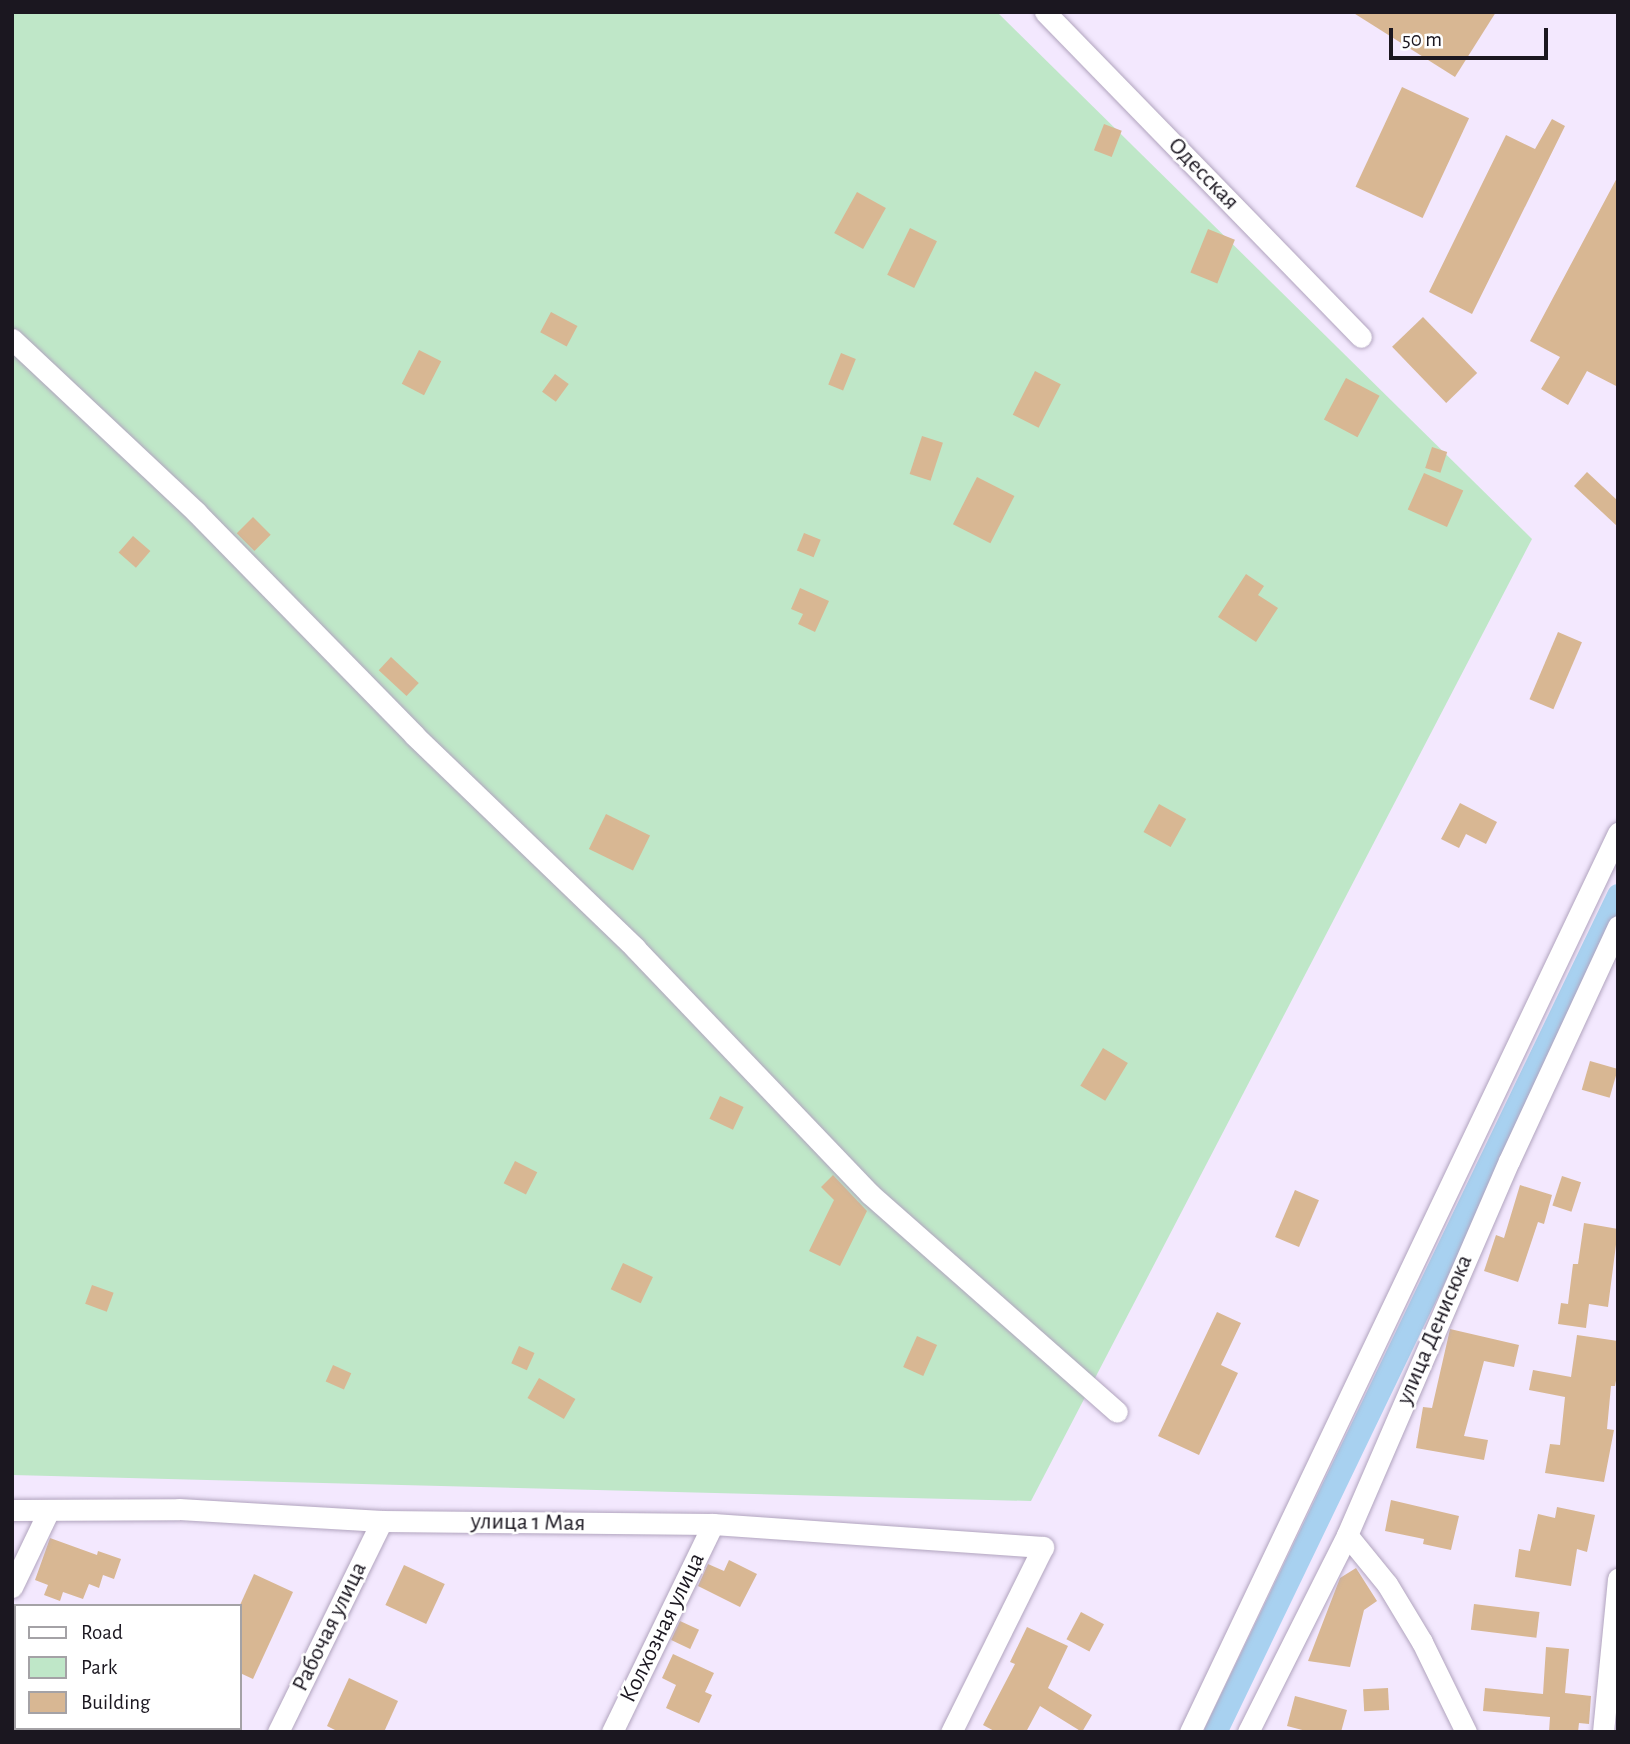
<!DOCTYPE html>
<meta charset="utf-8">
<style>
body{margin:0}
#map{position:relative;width:1630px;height:1744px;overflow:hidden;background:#f3e8fe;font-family:"Alegreya Sans",sans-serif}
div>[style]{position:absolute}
.green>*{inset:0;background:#bfe7c8}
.canal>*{height:23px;margin:-11.5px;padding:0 11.5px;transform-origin:11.5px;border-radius:11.5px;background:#a8d1f0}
.building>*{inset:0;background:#d8b793;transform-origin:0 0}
.roads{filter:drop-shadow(0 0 2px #b1a4be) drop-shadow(0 0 2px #b1a4be)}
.minor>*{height:21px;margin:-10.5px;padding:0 10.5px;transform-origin:10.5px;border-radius:10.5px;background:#fff}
span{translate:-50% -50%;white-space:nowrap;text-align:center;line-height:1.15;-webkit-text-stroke:5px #fff;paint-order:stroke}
.street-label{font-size:24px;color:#1b1720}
.frame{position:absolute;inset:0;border:14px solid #1b1720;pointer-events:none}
.legend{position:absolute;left:14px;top:1604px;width:228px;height:126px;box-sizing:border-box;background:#fff;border:2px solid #a4a2a6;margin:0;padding:9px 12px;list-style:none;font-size:21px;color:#1b1720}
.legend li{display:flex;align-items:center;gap:14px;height:35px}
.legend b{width:35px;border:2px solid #a4a2a6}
.scale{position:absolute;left:1389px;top:28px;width:159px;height:32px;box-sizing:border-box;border:4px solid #1b1720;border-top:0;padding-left:9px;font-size:21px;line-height:24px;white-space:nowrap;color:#1b1720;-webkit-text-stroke:5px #fff;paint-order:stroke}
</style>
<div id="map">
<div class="green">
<div style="clip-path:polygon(12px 12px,997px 12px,1532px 539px,1031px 1501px,12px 1475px)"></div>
</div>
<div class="canal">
<div style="left:1215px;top:1732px;width:929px;rotate:-64.29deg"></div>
</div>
<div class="building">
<div style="clip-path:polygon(1352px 12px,1496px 12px,1455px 77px)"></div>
<div style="left:1402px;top:87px;width:74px;height:110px;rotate:25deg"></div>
<div style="clip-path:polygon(1552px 119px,1565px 126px,1472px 314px,1429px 292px,1506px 135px,1535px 149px)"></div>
<div style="left:1104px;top:124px;width:19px;height:28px;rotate:21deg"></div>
<div style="clip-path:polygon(1618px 176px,1618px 387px,1587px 371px,1568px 405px,1541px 389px,1560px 357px,1530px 341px)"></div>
<div style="left:857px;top:192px;width:33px;height:47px;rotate:29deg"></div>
<div style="left:910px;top:228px;width:30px;height:52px;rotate:26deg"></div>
<div style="left:1208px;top:229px;width:29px;height:47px;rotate:22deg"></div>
<div style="left:551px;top:312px;width:30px;height:23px;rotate:28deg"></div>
<div style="left:1423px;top:317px;width:78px;height:43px;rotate:46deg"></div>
<div style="left:419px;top:350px;width:25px;height:38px;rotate:27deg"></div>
<div style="left:841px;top:353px;width:16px;height:34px;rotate:22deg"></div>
<div style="left:1035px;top:371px;width:29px;height:49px;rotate:27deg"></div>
<div style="left:555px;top:374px;width:17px;height:22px;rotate:36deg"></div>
<div style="left:1346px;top:378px;width:38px;height:47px;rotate:28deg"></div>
<div style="left:922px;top:436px;width:22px;height:40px;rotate:18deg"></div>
<div style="left:1432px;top:447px;width:16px;height:22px;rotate:18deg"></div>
<div style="clip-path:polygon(1587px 472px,1618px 501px,1618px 527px,1574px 486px)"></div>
<div style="left:1424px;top:473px;width:43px;height:40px;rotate:24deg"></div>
<div style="left:977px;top:477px;width:42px;height:53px;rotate:27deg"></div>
<div style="left:253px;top:517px;width:25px;height:23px;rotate:45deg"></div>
<div style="left:804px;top:533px;width:18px;height:19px;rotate:22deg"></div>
<div style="left:133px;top:536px;width:23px;height:22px;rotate:41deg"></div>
<div style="clip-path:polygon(1246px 574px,1264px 586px,1258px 595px,1278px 608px,1256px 642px,1218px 617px)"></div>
<div style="clip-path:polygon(800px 588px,829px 601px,815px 632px,798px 624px,803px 614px,791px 609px)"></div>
<div style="left:1558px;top:632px;width:26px;height:73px;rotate:23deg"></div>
<div style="left:391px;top:657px;width:38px;height:18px;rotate:43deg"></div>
<div style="clip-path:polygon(1460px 803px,1497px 822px,1486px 844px,1466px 834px,1459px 848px,1441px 839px)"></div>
<div style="left:1159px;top:804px;width:31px;height:32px;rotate:29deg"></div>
<div style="left:606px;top:814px;width:49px;height:39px;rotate:26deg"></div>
<div style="left:1103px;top:1048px;width:29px;height:44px;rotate:31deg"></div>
<div style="left:1590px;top:1061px;width:29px;height:30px;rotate:16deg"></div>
<div style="left:720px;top:1096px;width:26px;height:25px;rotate:25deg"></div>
<div style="left:515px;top:1161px;width:25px;height:25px;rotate:27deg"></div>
<div style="clip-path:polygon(833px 1175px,867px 1211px,840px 1266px,809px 1251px,834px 1200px,821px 1187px)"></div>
<div style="left:1562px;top:1176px;width:20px;height:31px;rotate:18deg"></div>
<div style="clip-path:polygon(1520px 1185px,1552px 1195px,1544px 1224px,1538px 1222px,1518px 1282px,1484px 1271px,1496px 1235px,1504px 1238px)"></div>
<div style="left:1295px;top:1190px;width:26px;height:51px;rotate:23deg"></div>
<div style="clip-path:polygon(1584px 1223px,1618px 1229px,1608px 1307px,1589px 1304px,1586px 1328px,1558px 1324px,1561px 1303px,1568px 1304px,1573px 1264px,1578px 1264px)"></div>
<div style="left:623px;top:1263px;width:33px;height:29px;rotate:25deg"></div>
<div style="left:92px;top:1285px;width:23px;height:20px;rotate:20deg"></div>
<div style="clip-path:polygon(1217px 1312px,1241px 1323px,1221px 1365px,1238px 1373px,1199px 1455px,1158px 1436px)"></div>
<div style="clip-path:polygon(1450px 1329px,1519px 1345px,1514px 1367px,1484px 1361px,1464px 1436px,1488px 1440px,1484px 1460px,1416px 1448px,1423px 1407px,1432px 1408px)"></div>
<div style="clip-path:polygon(1577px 1335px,1618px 1341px,1618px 1370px,1615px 1386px,1611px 1386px,1607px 1429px,1614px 1430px,1604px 1482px,1545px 1473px,1550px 1444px,1560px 1445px,1565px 1397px,1529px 1390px,1533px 1370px,1571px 1377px)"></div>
<div style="left:917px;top:1336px;width:22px;height:34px;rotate:24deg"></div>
<div style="left:519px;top:1346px;width:17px;height:19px;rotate:24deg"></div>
<div style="left:333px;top:1365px;width:20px;height:18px;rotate:24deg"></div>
<div style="left:539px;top:1378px;width:42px;height:23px;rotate:30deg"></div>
<div style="clip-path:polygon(1391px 1500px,1459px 1516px,1451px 1550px,1423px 1544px,1424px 1539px,1385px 1531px)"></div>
<div style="clip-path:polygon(1557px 1507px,1595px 1515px,1587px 1552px,1577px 1549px,1571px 1586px,1515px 1577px,1519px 1549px,1530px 1551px,1538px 1514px,1555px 1518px)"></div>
<div style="clip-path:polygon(50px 1538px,97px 1555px,98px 1551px,121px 1559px,114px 1579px,103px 1575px,99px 1588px,89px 1584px,83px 1599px,63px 1592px,60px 1601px,44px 1595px,48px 1585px,35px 1580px)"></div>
<div style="clip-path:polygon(729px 1560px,757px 1574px,740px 1607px,698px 1586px,708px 1564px,724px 1571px)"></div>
<div style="left:404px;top:1565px;width:45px;height:44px;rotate:25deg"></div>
<div style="clip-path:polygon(1356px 1568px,1377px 1601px,1364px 1610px,1350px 1667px,1308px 1661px,1340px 1578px)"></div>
<div style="clip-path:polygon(254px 1574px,293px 1592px,253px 1679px,240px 1673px,240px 1605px)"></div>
<div style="left:1474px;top:1604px;width:66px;height:26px;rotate:7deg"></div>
<div style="left:1081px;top:1612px;width:26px;height:31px;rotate:28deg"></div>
<div style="left:680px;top:1621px;width:21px;height:21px;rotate:25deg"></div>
<div style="clip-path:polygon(1027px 1627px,1068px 1646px,1048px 1688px,1092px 1715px,1082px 1732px,1040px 1706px,1026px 1732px,996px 1732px,983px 1725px,1015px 1664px,1010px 1662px)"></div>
<div style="clip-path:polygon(1546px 1647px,1569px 1649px,1565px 1693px,1591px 1696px,1589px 1724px,1579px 1723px,1578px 1732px,1549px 1732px,1550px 1717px,1483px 1711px,1485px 1688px,1543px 1694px)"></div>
<div style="clip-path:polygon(673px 1654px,714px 1673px,705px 1692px,712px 1695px,699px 1723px,666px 1708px,676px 1685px,662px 1678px)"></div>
<div style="clip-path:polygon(349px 1678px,398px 1701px,384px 1732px,339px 1732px,327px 1726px)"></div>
<div style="left:1388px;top:1688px;width:22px;height:25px;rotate:87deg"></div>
<div style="clip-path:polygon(1295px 1696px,1347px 1710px,1341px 1732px,1310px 1732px,1287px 1726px)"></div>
</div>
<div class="roads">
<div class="minor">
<div style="left:1045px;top:12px;width:453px;rotate:45.8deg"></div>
<div style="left:12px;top:339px;width:253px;rotate:43.2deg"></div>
<div style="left:196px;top:512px;width:312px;rotate:45.6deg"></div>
<div style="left:414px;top:735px;width:307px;rotate:43.9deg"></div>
<div style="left:635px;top:948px;width:340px;rotate:46.3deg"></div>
<div style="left:870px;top:1194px;width:329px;rotate:41.4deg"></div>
<div style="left:12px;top:1510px;width:167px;rotate:-0.3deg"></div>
<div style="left:179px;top:1509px;width:203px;rotate:3.4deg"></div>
<div style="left:382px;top:1521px;width:331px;rotate:0.5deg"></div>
<div style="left:713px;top:1524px;width:331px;rotate:4deg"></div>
<div style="left:1043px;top:1547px;width:207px;rotate:116.4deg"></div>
<div style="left:1347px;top:1535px;width:63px;rotate:50.8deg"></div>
<div style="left:1387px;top:1584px;width:68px;rotate:58.9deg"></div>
<div style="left:1422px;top:1642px;width:100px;rotate:63.9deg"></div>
<div style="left:12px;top:1587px;width:85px;rotate:-64.3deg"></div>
<div style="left:278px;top:1732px;width:235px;rotate:-63.8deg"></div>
<div style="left:612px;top:1732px;width:231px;rotate:-64.1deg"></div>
<div style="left:1190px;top:1732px;width:996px;rotate:-64.54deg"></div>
<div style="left:1248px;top:1732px;width:220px;rotate:-63.3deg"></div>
<div style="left:1347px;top:1535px;width:408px;rotate:-66.6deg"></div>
<div style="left:1509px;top:1161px;width:259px;rotate:-65.1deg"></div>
<div style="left:1603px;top:1732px;width:154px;rotate:-84.4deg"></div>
</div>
</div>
<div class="street-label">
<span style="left:1203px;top:174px;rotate:46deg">Одесская</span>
<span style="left:1435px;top:1330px;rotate:-67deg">улица Денисюка</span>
<span style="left:528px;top:1523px;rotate:1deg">улица 1 Мая</span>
<span style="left:330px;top:1627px;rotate:-64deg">Рабочая улица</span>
<span style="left:663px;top:1628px;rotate:-64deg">Колхозная улица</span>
</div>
<div class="frame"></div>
<ul class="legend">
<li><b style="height:9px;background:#fff"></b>Road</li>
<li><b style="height:19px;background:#bfe7c8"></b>Park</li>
<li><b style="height:19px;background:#d8b793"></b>Building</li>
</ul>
<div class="scale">50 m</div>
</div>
